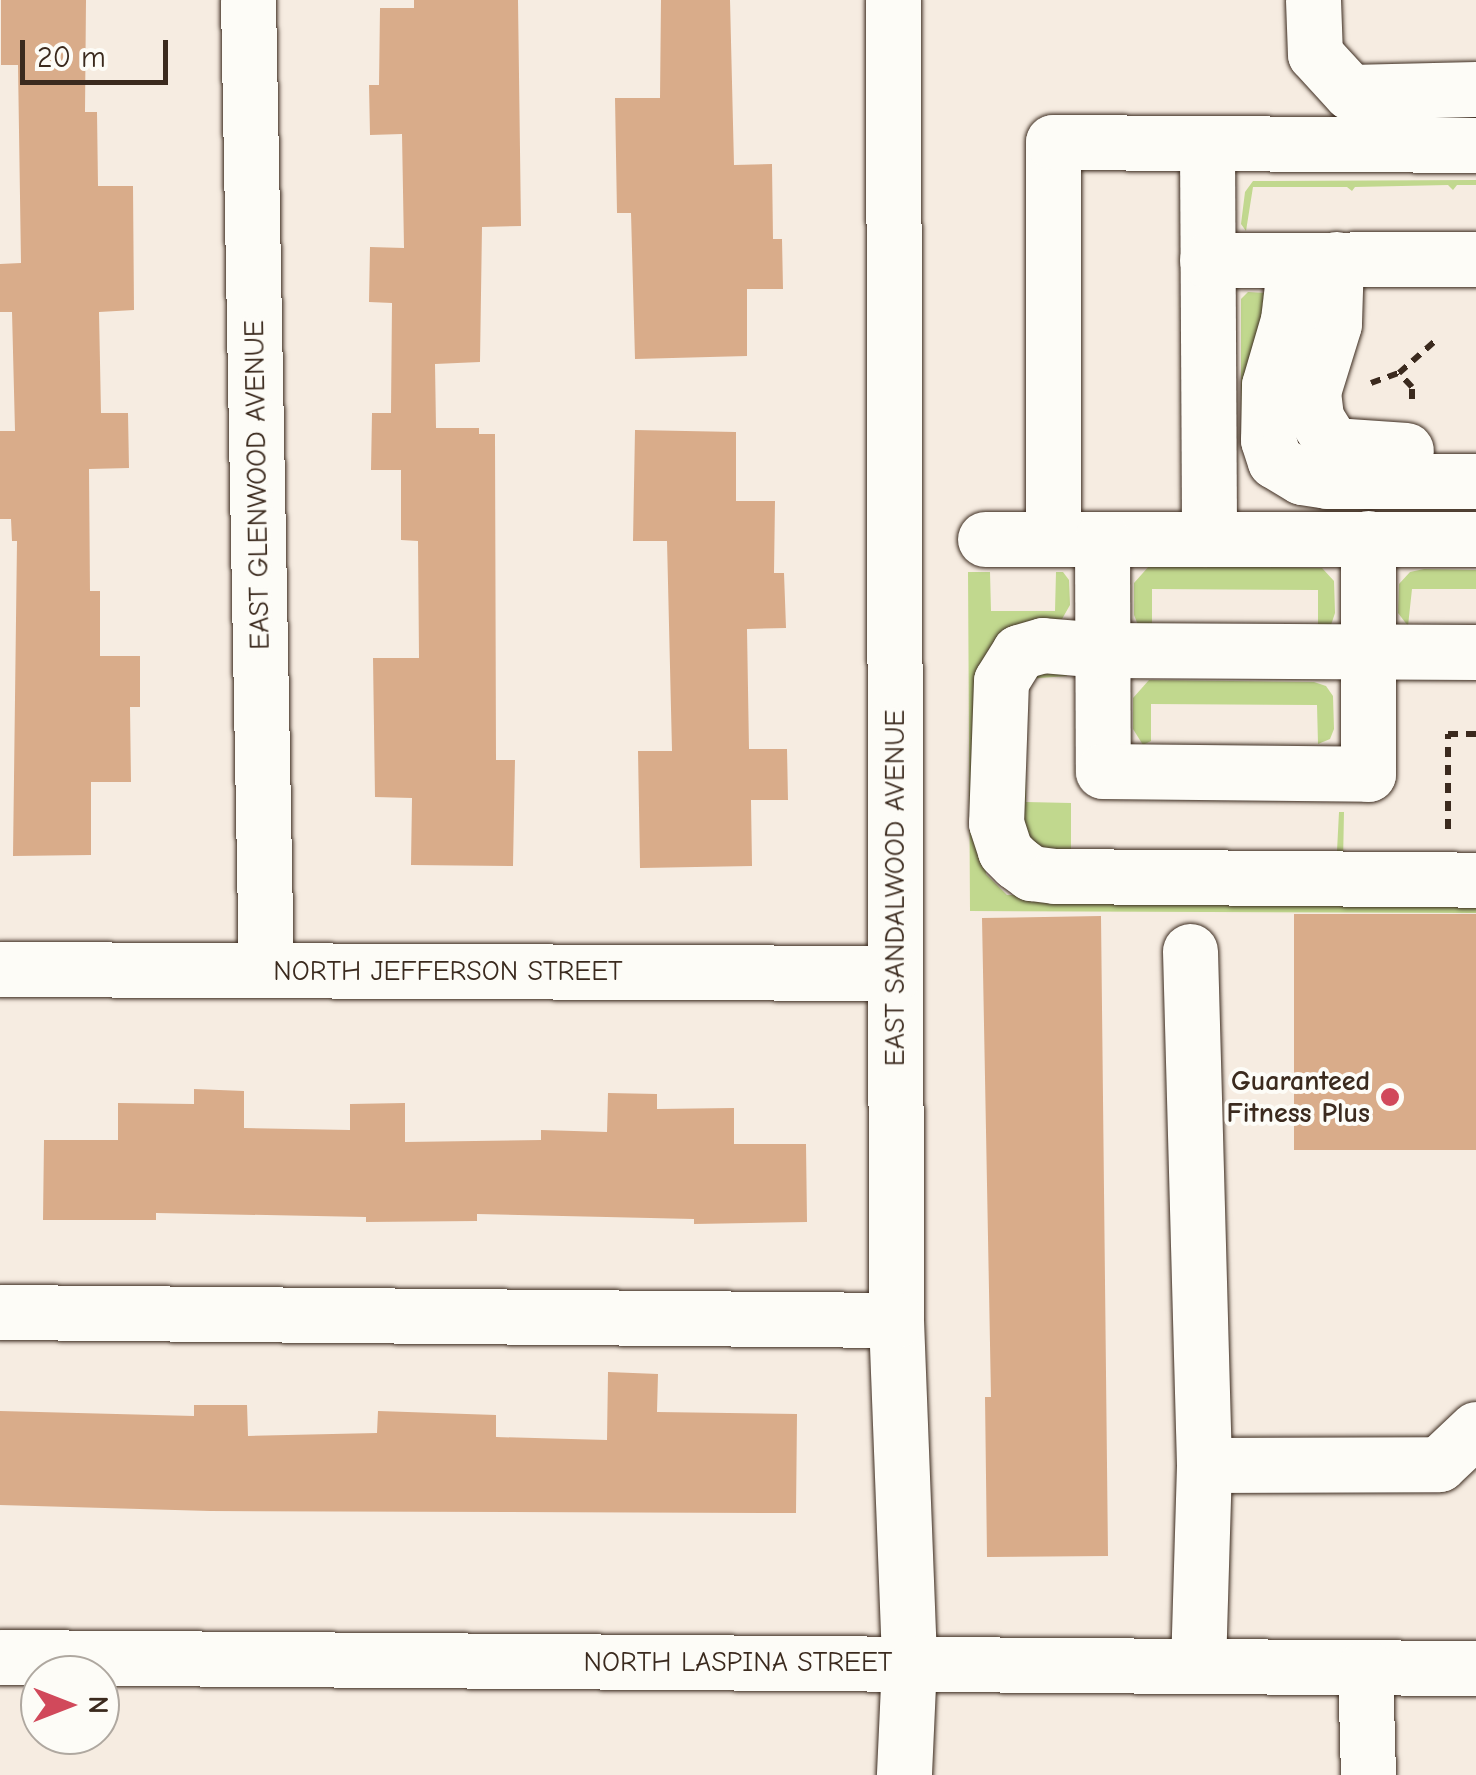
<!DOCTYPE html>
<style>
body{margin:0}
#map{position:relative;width:1476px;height:1775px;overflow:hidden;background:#f6ece1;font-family:"Comic Neue",sans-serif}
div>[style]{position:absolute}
.green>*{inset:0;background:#c1d88e}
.building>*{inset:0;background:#d9ac8a;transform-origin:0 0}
.path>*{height:6px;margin-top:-3px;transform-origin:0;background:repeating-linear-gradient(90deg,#3b2a1e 0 10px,transparent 0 18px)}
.roads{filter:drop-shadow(0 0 2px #3b2a1e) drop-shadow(0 0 2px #3b2a1e)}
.minor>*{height:55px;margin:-27.5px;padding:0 27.5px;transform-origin:27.5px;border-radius:27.5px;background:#fdfcf7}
.dots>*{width:28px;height:28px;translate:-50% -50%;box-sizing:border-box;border:5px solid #fdfcf7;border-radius:50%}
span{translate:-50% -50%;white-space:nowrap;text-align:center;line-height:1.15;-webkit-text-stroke:8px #fdfcf7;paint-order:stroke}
.street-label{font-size:28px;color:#3b2a1e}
.poi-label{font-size:28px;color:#3b2a1e;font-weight:700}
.right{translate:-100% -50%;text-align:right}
.north{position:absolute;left:20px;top:1655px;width:100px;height:100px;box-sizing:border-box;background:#fdfcf7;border:2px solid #afa8a0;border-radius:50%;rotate:90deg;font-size:28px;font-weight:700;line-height:40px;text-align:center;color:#3b2a1e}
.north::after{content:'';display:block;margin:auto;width:35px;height:45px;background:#d1495b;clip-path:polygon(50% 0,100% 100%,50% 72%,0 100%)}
.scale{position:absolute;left:20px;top:40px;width:148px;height:45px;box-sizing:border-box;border:5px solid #3b2a1e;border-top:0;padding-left:12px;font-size:30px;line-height:35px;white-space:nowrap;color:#3b2a1e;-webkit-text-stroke:8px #fdfcf7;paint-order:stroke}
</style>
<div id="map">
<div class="green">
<div style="clip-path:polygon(1476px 180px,1476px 185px,1457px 185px,1453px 190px,1448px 185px,1355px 187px,1352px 191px,1347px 187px,1253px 187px,1246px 231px,1241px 224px,1245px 192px,1253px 181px)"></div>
<div style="clip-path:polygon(1248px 292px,1266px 293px,1241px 442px,1241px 299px)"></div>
<div style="clip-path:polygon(1150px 565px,1322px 568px,1334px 581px,1335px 613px,1331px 625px,1318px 629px,1318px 590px,1152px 589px,1152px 626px,1138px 625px,1134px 615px,1134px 583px)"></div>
<div style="clip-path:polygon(1424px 569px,1476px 570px,1476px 589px,1412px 589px,1408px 626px,1398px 613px,1399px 584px,1410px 572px)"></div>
<div style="clip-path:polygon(968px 572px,990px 572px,991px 611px,1055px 611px,1056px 572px,1063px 572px,1069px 580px,1070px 605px,1062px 619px,1001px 632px,986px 654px,986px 874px,1007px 895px,1476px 899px,1476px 913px,970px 911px)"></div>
<div style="clip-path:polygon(1066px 668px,1067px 676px,1026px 679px,1026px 802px,1071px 803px,1071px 851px,1337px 851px,1339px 812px,1344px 812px,1343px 863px,1053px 861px,1017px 828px,1021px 674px)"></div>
<div style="clip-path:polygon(1149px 680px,1314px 682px,1326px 686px,1333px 696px,1334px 729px,1330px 739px,1318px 744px,1317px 705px,1151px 704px,1151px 741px,1143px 745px,1133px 729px,1133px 698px)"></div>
</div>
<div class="building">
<div style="clip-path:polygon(1px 0,86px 0,85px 112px,97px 112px,98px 186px,133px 186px,134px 310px,99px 312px,101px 413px,128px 413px,129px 468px,89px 469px,90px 591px,100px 591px,100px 656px,140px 656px,140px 707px,130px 707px,131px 782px,91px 782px,91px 855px,13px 856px,17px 541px,12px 541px,11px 519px,0 519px,0 431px,15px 431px,12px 312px,0 312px,0 264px,21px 263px,18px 65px,1px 65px)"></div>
<div style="clip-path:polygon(414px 0,518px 0,521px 226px,482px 227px,480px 362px,435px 364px,436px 428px,479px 428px,479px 434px,495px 434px,496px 760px,515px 760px,513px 866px,411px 865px,412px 798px,375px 797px,373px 658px,419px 658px,418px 541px,401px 540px,401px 470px,371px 470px,372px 413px,391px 413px,392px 303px,369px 302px,370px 247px,404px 248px,402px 134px,370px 135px,369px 85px,379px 85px,380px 8px,414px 8px)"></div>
<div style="clip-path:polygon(661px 0,730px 0,734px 165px,772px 164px,773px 239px,782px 239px,783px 289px,747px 289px,747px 356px,635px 359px,631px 213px,617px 213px,615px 98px,660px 98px)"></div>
<div style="clip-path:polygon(635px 430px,736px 432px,736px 501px,775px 501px,774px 573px,784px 573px,786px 628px,747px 629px,749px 749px,787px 749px,788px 800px,751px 800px,752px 866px,640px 868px,638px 751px,672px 751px,667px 541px,633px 541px)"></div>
<div style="left:1476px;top:914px;width:236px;height:182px;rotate:90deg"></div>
<div style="clip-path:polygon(1101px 916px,1108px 1556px,987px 1557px,985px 1397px,991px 1397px,982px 918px)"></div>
<div style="clip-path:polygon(194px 1089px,244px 1091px,244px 1128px,350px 1130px,350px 1104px,405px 1103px,405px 1142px,541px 1140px,541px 1130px,607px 1132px,608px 1093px,657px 1094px,657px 1109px,734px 1108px,734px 1144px,806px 1144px,807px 1222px,694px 1224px,694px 1219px,477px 1214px,477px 1221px,366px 1222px,366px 1217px,156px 1213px,156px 1220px,43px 1220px,44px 1140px,118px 1140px,118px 1103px,194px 1104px)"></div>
<div style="clip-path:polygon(608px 1372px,658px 1374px,657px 1412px,797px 1414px,796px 1513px,210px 1511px,0 1505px,0 1411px,194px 1416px,194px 1405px,247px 1405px,248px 1436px,377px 1433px,378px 1411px,496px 1415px,496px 1437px,607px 1440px)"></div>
</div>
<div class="path">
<div style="left:1371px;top:383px;width:30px;rotate:-20deg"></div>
<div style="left:1412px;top:399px;width:12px;rotate:-90deg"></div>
<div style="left:1412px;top:387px;width:19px;rotate:-133deg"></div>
<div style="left:1399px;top:373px;width:47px;rotate:-41.5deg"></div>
<div style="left:1448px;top:829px;width:95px;rotate:-90deg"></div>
<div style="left:1448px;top:734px;width:28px"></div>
</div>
<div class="roads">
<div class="minor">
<div style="left:248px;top:0;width:970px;rotate:88.94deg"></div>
<div style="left:893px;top:0;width:1320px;rotate:89.87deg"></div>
<div style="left:896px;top:1320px;width:343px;rotate:87.8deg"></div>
<div style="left:909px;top:1663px;width:112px;rotate:92.6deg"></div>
<div style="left:1313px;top:0;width:54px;rotate:87.9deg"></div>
<div style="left:1315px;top:54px;width:52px;rotate:47.4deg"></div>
<div style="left:1350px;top:92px;width:126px;rotate:-1.4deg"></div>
<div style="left:1207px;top:144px;width:395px;rotate:89.7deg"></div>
<div style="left:1336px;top:259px;width:65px;rotate:91.8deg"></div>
<div style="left:1334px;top:324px;width:71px;rotate:107.2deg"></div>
<div style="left:1313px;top:392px;width:26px;rotate:83deg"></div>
<div style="left:1316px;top:418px;width:32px;rotate:58deg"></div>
<div style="left:1333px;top:445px;width:73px;rotate:3.9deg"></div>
<div style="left:1207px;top:260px;width:269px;rotate:-0.2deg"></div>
<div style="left:1295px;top:260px;width:60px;rotate:96.7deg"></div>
<div style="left:1288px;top:320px;width:68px;rotate:106.3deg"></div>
<div style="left:1269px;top:385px;width:55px;rotate:91deg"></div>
<div style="left:1268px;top:440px;width:22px;rotate:72deg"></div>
<div style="left:1275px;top:461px;width:31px;rotate:31deg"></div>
<div style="left:1302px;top:477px;width:25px;rotate:9deg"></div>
<div style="left:1327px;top:481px;width:149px"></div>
<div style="left:985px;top:539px;width:491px"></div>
<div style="left:1053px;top:539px;width:397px;rotate:-90deg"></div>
<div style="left:1053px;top:142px;width:423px;rotate:0.4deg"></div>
<div style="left:1102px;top:539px;width:232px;rotate:89.8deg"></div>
<div style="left:1103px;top:771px;width:265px;rotate:0.6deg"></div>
<div style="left:1368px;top:774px;width:236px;rotate:-90deg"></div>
<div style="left:1476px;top:652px;width:374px;rotate:-179.7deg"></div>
<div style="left:1102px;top:650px;width:59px;rotate:-175.2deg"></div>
<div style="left:1043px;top:645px;width:25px;rotate:164deg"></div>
<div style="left:1019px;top:652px;width:34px;rotate:122deg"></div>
<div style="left:1001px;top:681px;width:142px;rotate:92deg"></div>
<div style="left:996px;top:823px;width:29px;rotate:72deg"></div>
<div style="left:1005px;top:851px;width:16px;rotate:45deg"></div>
<div style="left:1016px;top:862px;width:19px;rotate:36deg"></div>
<div style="left:1031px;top:873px;width:24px;rotate:7deg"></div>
<div style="left:1055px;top:876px;width:421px;rotate:0.5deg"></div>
<div style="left:1190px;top:951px;width:514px;rotate:88.44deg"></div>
<div style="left:1204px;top:1465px;width:201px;rotate:91.7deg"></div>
<div style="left:0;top:969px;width:895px;rotate:0.26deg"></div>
<div style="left:0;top:1312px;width:896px;rotate:0.51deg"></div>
<div style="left:1204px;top:1465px;width:235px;rotate:-0.2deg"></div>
<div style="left:1439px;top:1464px;width:51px;rotate:-43.4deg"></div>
<div style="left:0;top:1657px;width:1476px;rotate:0.43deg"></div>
<div style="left:1365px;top:1667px;width:108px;rotate:88.4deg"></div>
</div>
</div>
<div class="dots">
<div style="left:1390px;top:1097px;background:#d1495b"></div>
</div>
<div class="street-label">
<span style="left:257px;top:485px;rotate:-91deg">EAST GLENWOOD AVENUE</span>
<span style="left:895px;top:888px;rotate:-90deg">EAST SANDALWOOD AVENUE</span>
<span style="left:448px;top:971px">NORTH JEFFERSON STREET</span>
<span style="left:738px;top:1662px">NORTH LASPINA STREET</span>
</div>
<div class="poi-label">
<span class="right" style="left:1370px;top:1097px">Guaranteed<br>Fitness Plus</span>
</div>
<div class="north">N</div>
<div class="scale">20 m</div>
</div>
